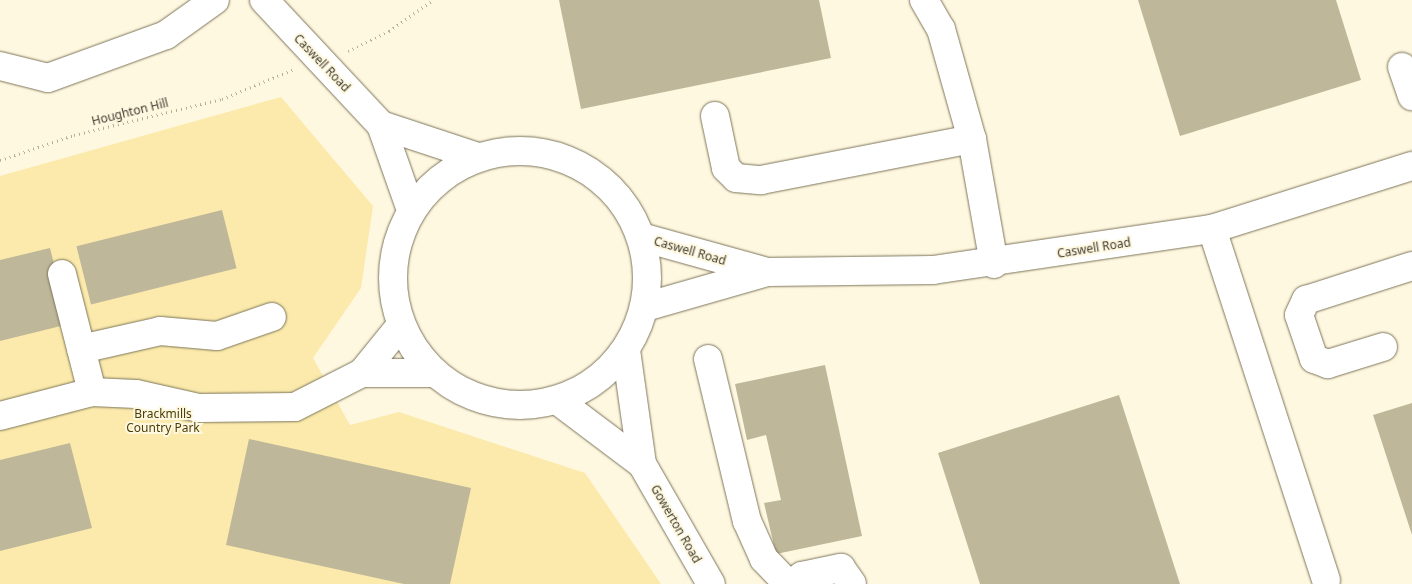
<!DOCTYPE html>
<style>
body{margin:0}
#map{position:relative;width:1412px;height:584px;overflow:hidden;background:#fff8e0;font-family:"Noto Sans",sans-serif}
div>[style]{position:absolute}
.green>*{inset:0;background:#fbeaab}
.building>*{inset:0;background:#bfb79a;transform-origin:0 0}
.path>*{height:3px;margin-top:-1.5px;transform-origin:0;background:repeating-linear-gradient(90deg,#b4ae9b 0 1px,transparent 0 5px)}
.roads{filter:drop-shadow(0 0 1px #7c755a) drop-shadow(0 0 1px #7c755a)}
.minor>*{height:28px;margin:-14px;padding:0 14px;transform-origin:14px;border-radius:14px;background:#fff}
.minor>.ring{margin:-14px;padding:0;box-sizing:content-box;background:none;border:28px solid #fff;border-radius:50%}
span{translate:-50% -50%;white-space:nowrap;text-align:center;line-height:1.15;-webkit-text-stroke:4px #fff8e0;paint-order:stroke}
.street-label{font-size:12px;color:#403d31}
.park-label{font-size:12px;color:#4a3d07}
</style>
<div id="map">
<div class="green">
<div style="clip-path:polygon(281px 97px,373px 206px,361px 288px,313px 358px,350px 425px,399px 412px,585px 473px,661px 584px,0 584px,0 176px)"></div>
</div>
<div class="building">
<div style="clip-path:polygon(559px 0,819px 0,831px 58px,581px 109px)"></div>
<div style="clip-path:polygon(1138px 0,1336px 0,1361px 80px,1180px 136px)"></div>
<div style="left:222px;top:210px;width:60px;height:150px;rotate:76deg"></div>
<div style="clip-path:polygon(50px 248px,69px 324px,0 341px,0 260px)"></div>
<div style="clip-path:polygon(825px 365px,862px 536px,776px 554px,764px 503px,781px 500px,766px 435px,747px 440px,735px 384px)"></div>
<div style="clip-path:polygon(1119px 395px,1180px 584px,980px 584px,938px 453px)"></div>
<div style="clip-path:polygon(1412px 403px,1412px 535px,1373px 415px)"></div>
<div style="clip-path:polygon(249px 439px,471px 488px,450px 584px,404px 584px,226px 545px)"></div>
<div style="clip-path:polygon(70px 443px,92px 528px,0 551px,0 460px)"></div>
</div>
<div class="path">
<div style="left:348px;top:51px;width:46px;rotate:-26deg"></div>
<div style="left:389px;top:31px;width:54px;rotate:-35.2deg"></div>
<div style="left:0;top:160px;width:78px;rotate:-18.7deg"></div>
<div style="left:74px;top:135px;width:152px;rotate:-13.7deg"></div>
<div style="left:222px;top:99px;width:78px;rotate:-22.6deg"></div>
</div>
<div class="roads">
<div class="minor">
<div style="left:264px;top:0;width:171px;rotate:46.9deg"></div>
<div style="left:381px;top:125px;width:90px;rotate:70.6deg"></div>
<div style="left:924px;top:0;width:34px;rotate:60deg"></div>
<div style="left:941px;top:29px;width:114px;rotate:74.3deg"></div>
<div style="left:972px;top:139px;width:127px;rotate:80deg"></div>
<div style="left:0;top:66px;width:49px;rotate:14deg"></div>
<div style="left:48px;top:78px;width:126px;rotate:-20deg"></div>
<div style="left:166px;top:35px;width:60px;rotate:-35.5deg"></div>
<div style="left:1402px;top:67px;width:31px;rotate:71deg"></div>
<div style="left:715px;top:116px;width:53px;rotate:78.1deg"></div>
<div style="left:726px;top:168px;width:14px;rotate:45deg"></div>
<div style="left:736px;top:178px;width:25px;rotate:5deg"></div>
<div style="left:761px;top:180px;width:215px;rotate:-11deg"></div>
<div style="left:381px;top:125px;width:102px;rotate:18.3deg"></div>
<div class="ring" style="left:393px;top:151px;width:226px;height:226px"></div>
<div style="left:1212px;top:229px;width:369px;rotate:72deg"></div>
<div style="left:641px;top:237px;width:131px;rotate:15.5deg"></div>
<div style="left:62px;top:274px;width:122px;rotate:75.7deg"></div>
<div style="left:645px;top:307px;width:127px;rotate:-16deg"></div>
<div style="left:767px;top:272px;width:166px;rotate:-0.7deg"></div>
<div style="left:933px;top:270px;width:282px;rotate:-8.4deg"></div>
<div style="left:1212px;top:229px;width:210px;rotate:-17.5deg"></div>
<div style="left:1383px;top:347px;width:58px;rotate:162.8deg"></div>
<div style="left:1328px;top:364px;width:15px;rotate:-160deg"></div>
<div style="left:1314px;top:359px;width:46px;rotate:-108.8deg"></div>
<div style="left:1299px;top:315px;width:17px;rotate:-65deg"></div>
<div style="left:1306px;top:300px;width:111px;rotate:-17.8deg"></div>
<div style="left:81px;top:349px;width:81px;rotate:-12.8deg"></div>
<div style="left:160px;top:331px;width:57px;rotate:5deg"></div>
<div style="left:217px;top:336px;width:58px;rotate:-19.1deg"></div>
<div style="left:626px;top:350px;width:115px;rotate:82deg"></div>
<div style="left:642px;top:464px;width:138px;rotate:60.1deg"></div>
<div style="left:708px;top:359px;width:167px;rotate:76.5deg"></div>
<div style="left:747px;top:521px;width:42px;rotate:65.9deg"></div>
<div style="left:764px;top:559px;width:35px;rotate:46deg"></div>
<div style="left:362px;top:373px;width:72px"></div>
<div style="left:557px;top:400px;width:106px;rotate:37deg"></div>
<div style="left:0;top:416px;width:95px;rotate:-14.6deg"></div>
<div style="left:92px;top:392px;width:44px;rotate:2.6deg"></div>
<div style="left:136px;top:394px;width:65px;rotate:12.5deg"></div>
<div style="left:199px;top:408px;width:96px;rotate:-0.6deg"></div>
<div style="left:295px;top:407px;width:75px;rotate:-26.9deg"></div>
<div style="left:362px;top:373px;width:62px;rotate:-50.9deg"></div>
<div style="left:792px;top:584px;width:13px;rotate:-39deg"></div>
<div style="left:802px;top:576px;width:40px;rotate:-12deg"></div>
<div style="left:841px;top:568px;width:19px;rotate:55deg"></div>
</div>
</div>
<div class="street-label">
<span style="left:322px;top:63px;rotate:46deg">Caswell Road</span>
<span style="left:130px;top:112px;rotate:-14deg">Houghton Hill</span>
<span style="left:1094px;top:248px;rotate:-9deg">Caswell Road</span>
<span style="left:690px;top:251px;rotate:16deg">Caswell Road</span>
<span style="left:676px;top:524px;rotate:60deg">Gowerton Road</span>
</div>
<div class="park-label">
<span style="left:163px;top:421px">Brackmills<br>Country Park</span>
</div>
</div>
